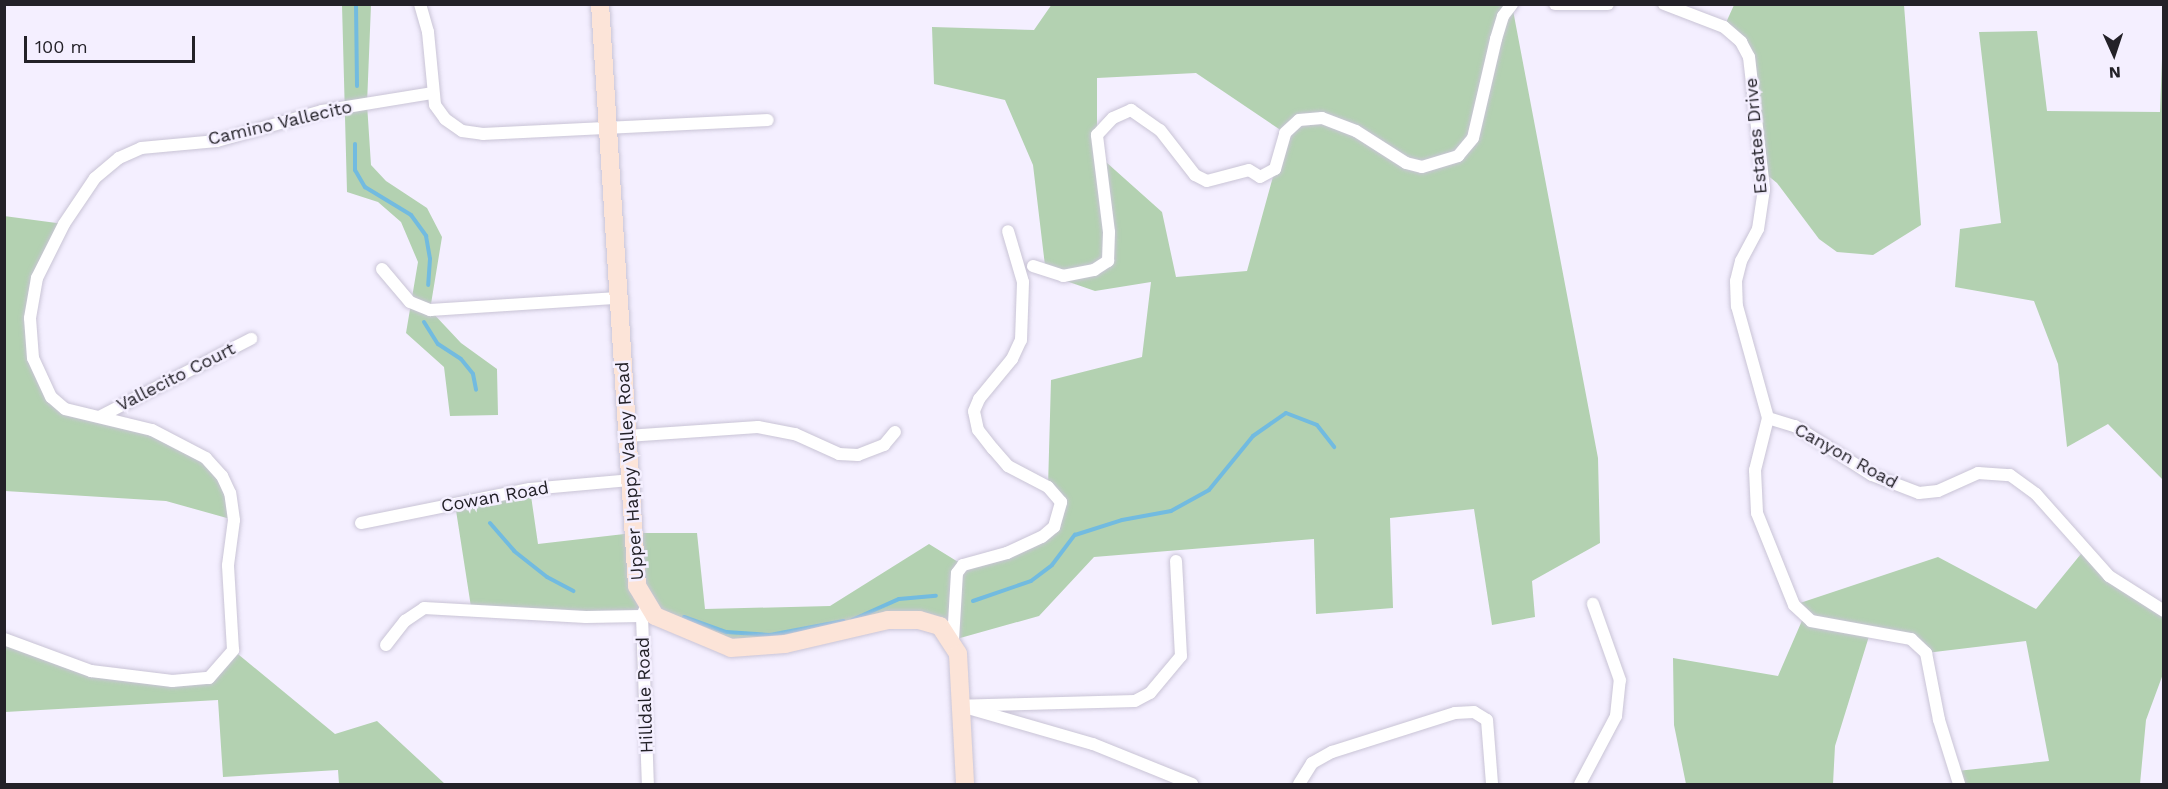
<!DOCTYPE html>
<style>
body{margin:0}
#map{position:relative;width:2168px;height:789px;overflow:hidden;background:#f4efff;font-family:"Work Sans",sans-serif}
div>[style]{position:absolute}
.green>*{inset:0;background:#b3d1b1}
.stream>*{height:4px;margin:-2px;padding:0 2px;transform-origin:2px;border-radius:2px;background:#72bbe0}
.roads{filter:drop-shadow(0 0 2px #c9c4d6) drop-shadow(0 0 2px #c9c4d6)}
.street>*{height:12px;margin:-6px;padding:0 6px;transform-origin:6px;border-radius:6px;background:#fff}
.secondary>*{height:18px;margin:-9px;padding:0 9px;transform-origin:9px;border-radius:9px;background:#fce4d8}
span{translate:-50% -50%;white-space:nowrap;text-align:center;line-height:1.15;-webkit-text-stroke:5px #f4efff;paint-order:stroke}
.street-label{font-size:18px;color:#232128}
.frame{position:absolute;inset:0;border:6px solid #232128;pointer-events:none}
.north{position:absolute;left:2084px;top:24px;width:60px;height:60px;-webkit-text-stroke:4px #f4efff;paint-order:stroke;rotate:177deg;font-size:16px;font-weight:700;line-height:24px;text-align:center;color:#232128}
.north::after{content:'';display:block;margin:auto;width:21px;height:27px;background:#232128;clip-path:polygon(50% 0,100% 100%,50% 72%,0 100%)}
.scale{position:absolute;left:24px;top:36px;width:171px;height:27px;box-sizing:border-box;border:3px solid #232128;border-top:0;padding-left:8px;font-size:18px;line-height:21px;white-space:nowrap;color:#232128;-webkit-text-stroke:4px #f4efff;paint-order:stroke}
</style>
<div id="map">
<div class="green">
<div style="clip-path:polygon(evenodd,1052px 4px,1512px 5px,1598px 458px,1600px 543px,1532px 581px,1535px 617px,1492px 625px,1474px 509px,1390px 518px,1393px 608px,1316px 614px,1314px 539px,1094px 557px,1039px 616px,953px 640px,920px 620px,748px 650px,642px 616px,471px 607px,455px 504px,530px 489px,538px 544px,633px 533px,697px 533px,705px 609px,830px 606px,929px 544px,963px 565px,1042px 537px,1059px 510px,1048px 487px,1051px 380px,1142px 357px,1151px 282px,1095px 291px,1046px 274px,1033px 165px,1005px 100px,934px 84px,932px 27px,1034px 30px,1052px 4px,1196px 73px,1285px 133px,1247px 271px,1176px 277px,1162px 212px,1097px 154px,1097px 78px,1196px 73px)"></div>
<div style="clip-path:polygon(342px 5px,371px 5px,367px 104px,371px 165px,386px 181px,427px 208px,442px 237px,430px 310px,461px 343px,497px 369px,498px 415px,450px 416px,444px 367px,406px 333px,418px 262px,401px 222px,378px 202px,347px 192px)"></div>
<div style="clip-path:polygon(1734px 5px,1904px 5px,1921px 225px,1873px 255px,1837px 252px,1819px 239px,1777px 183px,1761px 170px,1749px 57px,1724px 27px)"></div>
<div style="clip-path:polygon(2164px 5px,2164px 480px,2163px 480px,2108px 424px,2067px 447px,2058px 364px,2034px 301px,1955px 287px,1960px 229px,2001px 223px,1979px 32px,2037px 31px,2047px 111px,2160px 112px)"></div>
<div style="clip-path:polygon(4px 216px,64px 224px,37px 278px,33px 358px,65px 409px,183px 443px,222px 476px,234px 520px,166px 501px,5px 491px)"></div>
<div style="clip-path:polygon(2085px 549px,2109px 576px,2163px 611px,2163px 674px,2146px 720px,2140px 784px,1959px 784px,1957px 771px,2049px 761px,2026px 641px,1926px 653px,1911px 639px,1870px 633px,1835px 746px,1833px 784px,1686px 784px,1674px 725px,1673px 658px,1778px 676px,1804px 616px,1794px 605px,1938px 557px,2036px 609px)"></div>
<div style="clip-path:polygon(4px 639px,91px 671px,209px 678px,233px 650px,335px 734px,377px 721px,445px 784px,339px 784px,338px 770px,223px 777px,218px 700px,5px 712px)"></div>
</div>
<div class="stream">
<div style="left:356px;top:4px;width:82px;rotate:89.3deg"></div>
<div style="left:355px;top:144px;width:26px;rotate:90deg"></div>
<div style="left:355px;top:170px;width:20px;rotate:60deg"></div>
<div style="left:365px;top:187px;width:54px;rotate:31.3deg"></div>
<div style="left:411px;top:215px;width:26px;rotate:54deg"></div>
<div style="left:426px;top:236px;width:23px;rotate:80deg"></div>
<div style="left:430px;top:259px;width:26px;rotate:94deg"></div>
<div style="left:424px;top:322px;width:26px;rotate:58deg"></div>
<div style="left:438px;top:344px;width:27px;rotate:33deg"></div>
<div style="left:461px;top:359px;width:19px;rotate:51deg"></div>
<div style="left:473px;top:374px;width:16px;rotate:79deg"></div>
<div style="left:490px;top:523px;width:37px;rotate:49deg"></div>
<div style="left:514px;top:551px;width:42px;rotate:38.2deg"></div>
<div style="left:547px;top:577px;width:30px;rotate:28deg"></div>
<div style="left:973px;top:601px;width:61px;rotate:-19deg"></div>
<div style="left:1031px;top:581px;width:26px;rotate:-37deg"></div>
<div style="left:1052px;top:565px;width:38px;rotate:-53deg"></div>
<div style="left:1075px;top:535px;width:49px;rotate:-17.7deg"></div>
<div style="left:1122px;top:520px;width:50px;rotate:-10.4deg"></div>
<div style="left:1171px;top:511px;width:43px;rotate:-28.9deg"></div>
<div style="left:1209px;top:490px;width:70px;rotate:-50.8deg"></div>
<div style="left:1253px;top:436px;width:40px;rotate:-34.9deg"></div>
<div style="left:1286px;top:413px;width:33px;rotate:21deg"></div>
<div style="left:1317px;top:425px;width:28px;rotate:52deg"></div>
<div style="left:684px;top:617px;width:45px;rotate:19.7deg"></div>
<div style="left:726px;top:632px;width:44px;rotate:3.9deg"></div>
<div style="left:770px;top:635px;width:75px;rotate:-10.7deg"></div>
<div style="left:852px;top:620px;width:51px;rotate:-24.1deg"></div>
<div style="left:899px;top:599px;width:37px;rotate:-5deg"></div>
</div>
<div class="roads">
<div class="street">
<div style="left:420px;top:4px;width:29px;rotate:74deg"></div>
<div style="left:428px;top:32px;width:73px;rotate:84.5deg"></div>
<div style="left:435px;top:105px;width:17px;rotate:54deg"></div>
<div style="left:445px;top:119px;width:21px;rotate:35deg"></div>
<div style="left:462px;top:131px;width:21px;rotate:8deg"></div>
<div style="left:483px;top:134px;width:285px;rotate:-2.8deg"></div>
<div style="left:1555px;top:4px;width:53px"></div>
<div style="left:1664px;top:4px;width:64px;rotate:21deg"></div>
<div style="left:1724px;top:27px;width:23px;rotate:41deg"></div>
<div style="left:1741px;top:42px;width:17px;rotate:62deg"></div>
<div style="left:1749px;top:57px;width:133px;rotate:83.5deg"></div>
<div style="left:1764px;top:189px;width:40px;rotate:98.5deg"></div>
<div style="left:1758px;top:229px;width:36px;rotate:118deg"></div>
<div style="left:1741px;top:261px;width:21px;rotate:104deg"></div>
<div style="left:1736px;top:281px;width:25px;rotate:88deg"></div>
<div style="left:1737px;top:306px;width:116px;rotate:74.5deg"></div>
<div style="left:1033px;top:266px;width:32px;rotate:18deg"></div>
<div style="left:1063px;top:276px;width:32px;rotate:-11deg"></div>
<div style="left:1094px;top:270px;width:17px;rotate:-33deg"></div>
<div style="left:1108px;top:261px;width:29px;rotate:-88deg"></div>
<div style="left:1109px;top:232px;width:98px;rotate:-97.1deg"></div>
<div style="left:1097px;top:135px;width:23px;rotate:-47deg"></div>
<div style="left:1113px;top:118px;width:20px;rotate:-24deg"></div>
<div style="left:1131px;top:110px;width:35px;rotate:35deg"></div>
<div style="left:1160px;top:130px;width:57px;rotate:52.1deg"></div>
<div style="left:1195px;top:175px;width:13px;rotate:27deg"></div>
<div style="left:1207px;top:181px;width:43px;rotate:-14.7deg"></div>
<div style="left:1249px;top:170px;width:13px;rotate:32deg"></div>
<div style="left:1260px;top:177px;width:17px;rotate:-28deg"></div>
<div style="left:1275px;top:169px;width:37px;rotate:-74deg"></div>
<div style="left:1285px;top:133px;width:19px;rotate:-43deg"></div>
<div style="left:1299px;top:120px;width:23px;rotate:-5deg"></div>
<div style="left:1322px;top:118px;width:36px;rotate:21deg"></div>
<div style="left:1356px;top:131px;width:59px;rotate:32.6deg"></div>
<div style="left:1406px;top:163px;width:16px;rotate:14deg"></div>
<div style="left:1422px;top:167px;width:38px;rotate:-17deg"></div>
<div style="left:1458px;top:156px;width:23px;rotate:-50deg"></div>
<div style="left:1473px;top:138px;width:102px;rotate:-76.9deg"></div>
<div style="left:1496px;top:39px;width:24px;rotate:-73deg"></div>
<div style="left:1503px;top:16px;width:15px;rotate:-53deg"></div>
<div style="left:382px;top:269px;width:43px;rotate:49.7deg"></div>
<div style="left:410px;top:302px;width:22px;rotate:22deg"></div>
<div style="left:430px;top:310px;width:188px;rotate:-3.7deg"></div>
<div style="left:101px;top:416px;width:169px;rotate:-27.2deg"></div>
<div style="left:1768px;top:418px;width:54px;rotate:104deg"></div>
<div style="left:1755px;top:470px;width:43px;rotate:87.3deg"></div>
<div style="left:1757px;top:513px;width:99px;rotate:68.1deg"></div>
<div style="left:1794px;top:605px;width:23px;rotate:43deg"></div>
<div style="left:1811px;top:621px;width:102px;rotate:10.2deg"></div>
<div style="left:1911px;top:639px;width:21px;rotate:43deg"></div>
<div style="left:1926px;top:653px;width:68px;rotate:79deg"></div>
<div style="left:1939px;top:720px;width:67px;rotate:72.6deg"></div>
<div style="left:1768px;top:418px;width:28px;rotate:17deg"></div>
<div style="left:1795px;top:426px;width:91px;rotate:32.5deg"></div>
<div style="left:1872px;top:475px;width:50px;rotate:21deg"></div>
<div style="left:1919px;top:493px;width:19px;rotate:-6deg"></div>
<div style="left:1938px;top:491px;width:44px;rotate:-24.2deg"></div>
<div style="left:1978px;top:473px;width:32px;rotate:4deg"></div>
<div style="left:2010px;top:475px;width:32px;rotate:36deg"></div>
<div style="left:2036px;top:494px;width:110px;rotate:48.3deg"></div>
<div style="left:2109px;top:576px;width:65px;rotate:32.5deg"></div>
<div style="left:627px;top:436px;width:131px;rotate:-3.9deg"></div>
<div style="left:758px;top:427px;width:38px;rotate:11deg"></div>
<div style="left:795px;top:434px;width:48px;rotate:24.4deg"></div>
<div style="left:839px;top:454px;width:19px;rotate:3deg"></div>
<div style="left:858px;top:455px;width:28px;rotate:-21deg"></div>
<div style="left:884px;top:445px;width:17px;rotate:-50deg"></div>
<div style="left:361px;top:523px;width:172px;rotate:-11.4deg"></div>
<div style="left:530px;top:489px;width:100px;rotate:-5.1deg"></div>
<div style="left:1176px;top:561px;width:95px;rotate:87deg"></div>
<div style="left:1181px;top:656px;width:48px;rotate:130deg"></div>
<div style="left:1150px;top:693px;width:17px;rotate:152deg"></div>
<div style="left:1135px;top:701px;width:174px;rotate:178.4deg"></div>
<div style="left:961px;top:706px;width:137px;rotate:16.1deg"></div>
<div style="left:1093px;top:744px;width:107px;rotate:22deg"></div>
<div style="left:645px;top:609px;width:8px;rotate:113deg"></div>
<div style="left:642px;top:616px;width:168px;rotate:88deg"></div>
<div style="left:4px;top:639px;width:93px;rotate:20.2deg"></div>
<div style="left:91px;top:671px;width:82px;rotate:7deg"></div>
<div style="left:172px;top:681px;width:37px;rotate:-5deg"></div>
<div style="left:209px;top:678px;width:37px;rotate:-49deg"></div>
<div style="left:233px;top:650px;width:85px;rotate:-93.4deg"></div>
<div style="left:228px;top:565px;width:45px;rotate:-82.4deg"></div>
<div style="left:234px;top:520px;width:27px;rotate:-98deg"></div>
<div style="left:230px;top:493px;width:19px;rotate:-115deg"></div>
<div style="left:222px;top:476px;width:24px;rotate:-132deg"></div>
<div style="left:206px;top:458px;width:61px;rotate:-152.6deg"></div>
<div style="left:152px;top:430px;width:89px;rotate:-166.4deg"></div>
<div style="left:65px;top:409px;width:18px;rotate:-139deg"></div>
<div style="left:51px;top:397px;width:43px;rotate:-114.8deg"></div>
<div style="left:33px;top:358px;width:40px;rotate:-94.3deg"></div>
<div style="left:30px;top:318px;width:41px;rotate:-80.1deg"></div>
<div style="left:37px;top:278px;width:60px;rotate:-63.4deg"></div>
<div style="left:64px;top:224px;width:55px;rotate:-56deg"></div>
<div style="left:95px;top:178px;width:31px;rotate:-40deg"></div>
<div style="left:119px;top:158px;width:24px;rotate:-24deg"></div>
<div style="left:141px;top:148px;width:76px;rotate:-5.3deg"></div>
<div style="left:217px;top:141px;width:109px;rotate:-15.9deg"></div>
<div style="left:322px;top:111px;width:111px;rotate:-9.3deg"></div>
<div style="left:953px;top:640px;width:67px;rotate:-86.6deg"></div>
<div style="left:957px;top:573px;width:10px;rotate:-53deg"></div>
<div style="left:963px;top:565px;width:46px;rotate:-15.3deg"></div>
<div style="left:1007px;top:553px;width:38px;rotate:-25deg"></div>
<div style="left:1042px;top:537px;width:16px;rotate:-40deg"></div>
<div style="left:1054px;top:527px;width:26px;rotate:-74deg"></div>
<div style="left:1061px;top:502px;width:20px;rotate:-131deg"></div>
<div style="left:1048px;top:487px;width:45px;rotate:-152.3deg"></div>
<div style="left:1008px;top:466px;width:23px;rotate:-131deg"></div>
<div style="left:993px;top:449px;width:24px;rotate:-128deg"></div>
<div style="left:978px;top:430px;width:19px;rotate:-102deg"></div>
<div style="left:974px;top:411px;width:13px;rotate:-67deg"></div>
<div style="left:979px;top:399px;width:52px;rotate:-50.5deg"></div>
<div style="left:1012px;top:359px;width:21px;rotate:-65deg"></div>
<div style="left:1021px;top:340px;width:58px;rotate:-88deg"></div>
<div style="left:1023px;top:282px;width:53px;rotate:-106.4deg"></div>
<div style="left:386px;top:645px;width:31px;rotate:-52deg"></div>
<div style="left:405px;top:621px;width:23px;rotate:-34deg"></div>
<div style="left:424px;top:608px;width:162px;rotate:3.2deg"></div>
<div style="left:586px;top:617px;width:56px;rotate:-1deg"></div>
<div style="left:1299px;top:784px;width:25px;rotate:-58deg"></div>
<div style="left:1312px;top:763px;width:23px;rotate:-29deg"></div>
<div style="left:1332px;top:752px;width:129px;rotate:-17.6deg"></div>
<div style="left:1455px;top:713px;width:19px;rotate:-3deg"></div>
<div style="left:1474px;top:712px;width:15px;rotate:32deg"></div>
<div style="left:1487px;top:720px;width:64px;rotate:85.5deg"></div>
<div style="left:1580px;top:784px;width:77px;rotate:-62.1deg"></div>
<div style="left:1616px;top:716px;width:36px;rotate:-84deg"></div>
<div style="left:1620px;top:680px;width:81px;rotate:-109.6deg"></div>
</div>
<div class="secondary">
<div style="left:600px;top:4px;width:583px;rotate:86.36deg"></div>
<div style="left:637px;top:586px;width:35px;rotate:59deg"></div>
<div style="left:655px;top:616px;width:82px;rotate:22.8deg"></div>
<div style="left:731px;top:648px;width:54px;rotate:-4.2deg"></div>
<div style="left:785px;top:644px;width:106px;rotate:-13.1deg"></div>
<div style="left:888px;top:620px;width:31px"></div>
<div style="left:919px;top:620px;width:22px;rotate:16deg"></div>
<div style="left:940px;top:626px;width:33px;rotate:57deg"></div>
<div style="left:958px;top:654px;width:130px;rotate:86.9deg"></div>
</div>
</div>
<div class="street-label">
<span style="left:280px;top:123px;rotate:-13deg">Camino Vallecito</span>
<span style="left:1756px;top:136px;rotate:-95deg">Estates Drive</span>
<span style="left:176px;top:377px;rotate:-27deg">Vallecito Court</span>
<span style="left:1846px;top:456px;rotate:29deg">Canyon Road</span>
<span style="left:630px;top:471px;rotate:-94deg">Upper Happy Valley Road</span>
<span style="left:495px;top:497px;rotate:-10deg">Cowan Road</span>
<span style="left:645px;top:695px;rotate:-92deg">Hilldale Road</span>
</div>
<div class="frame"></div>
<div class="north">N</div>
<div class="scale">100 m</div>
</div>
